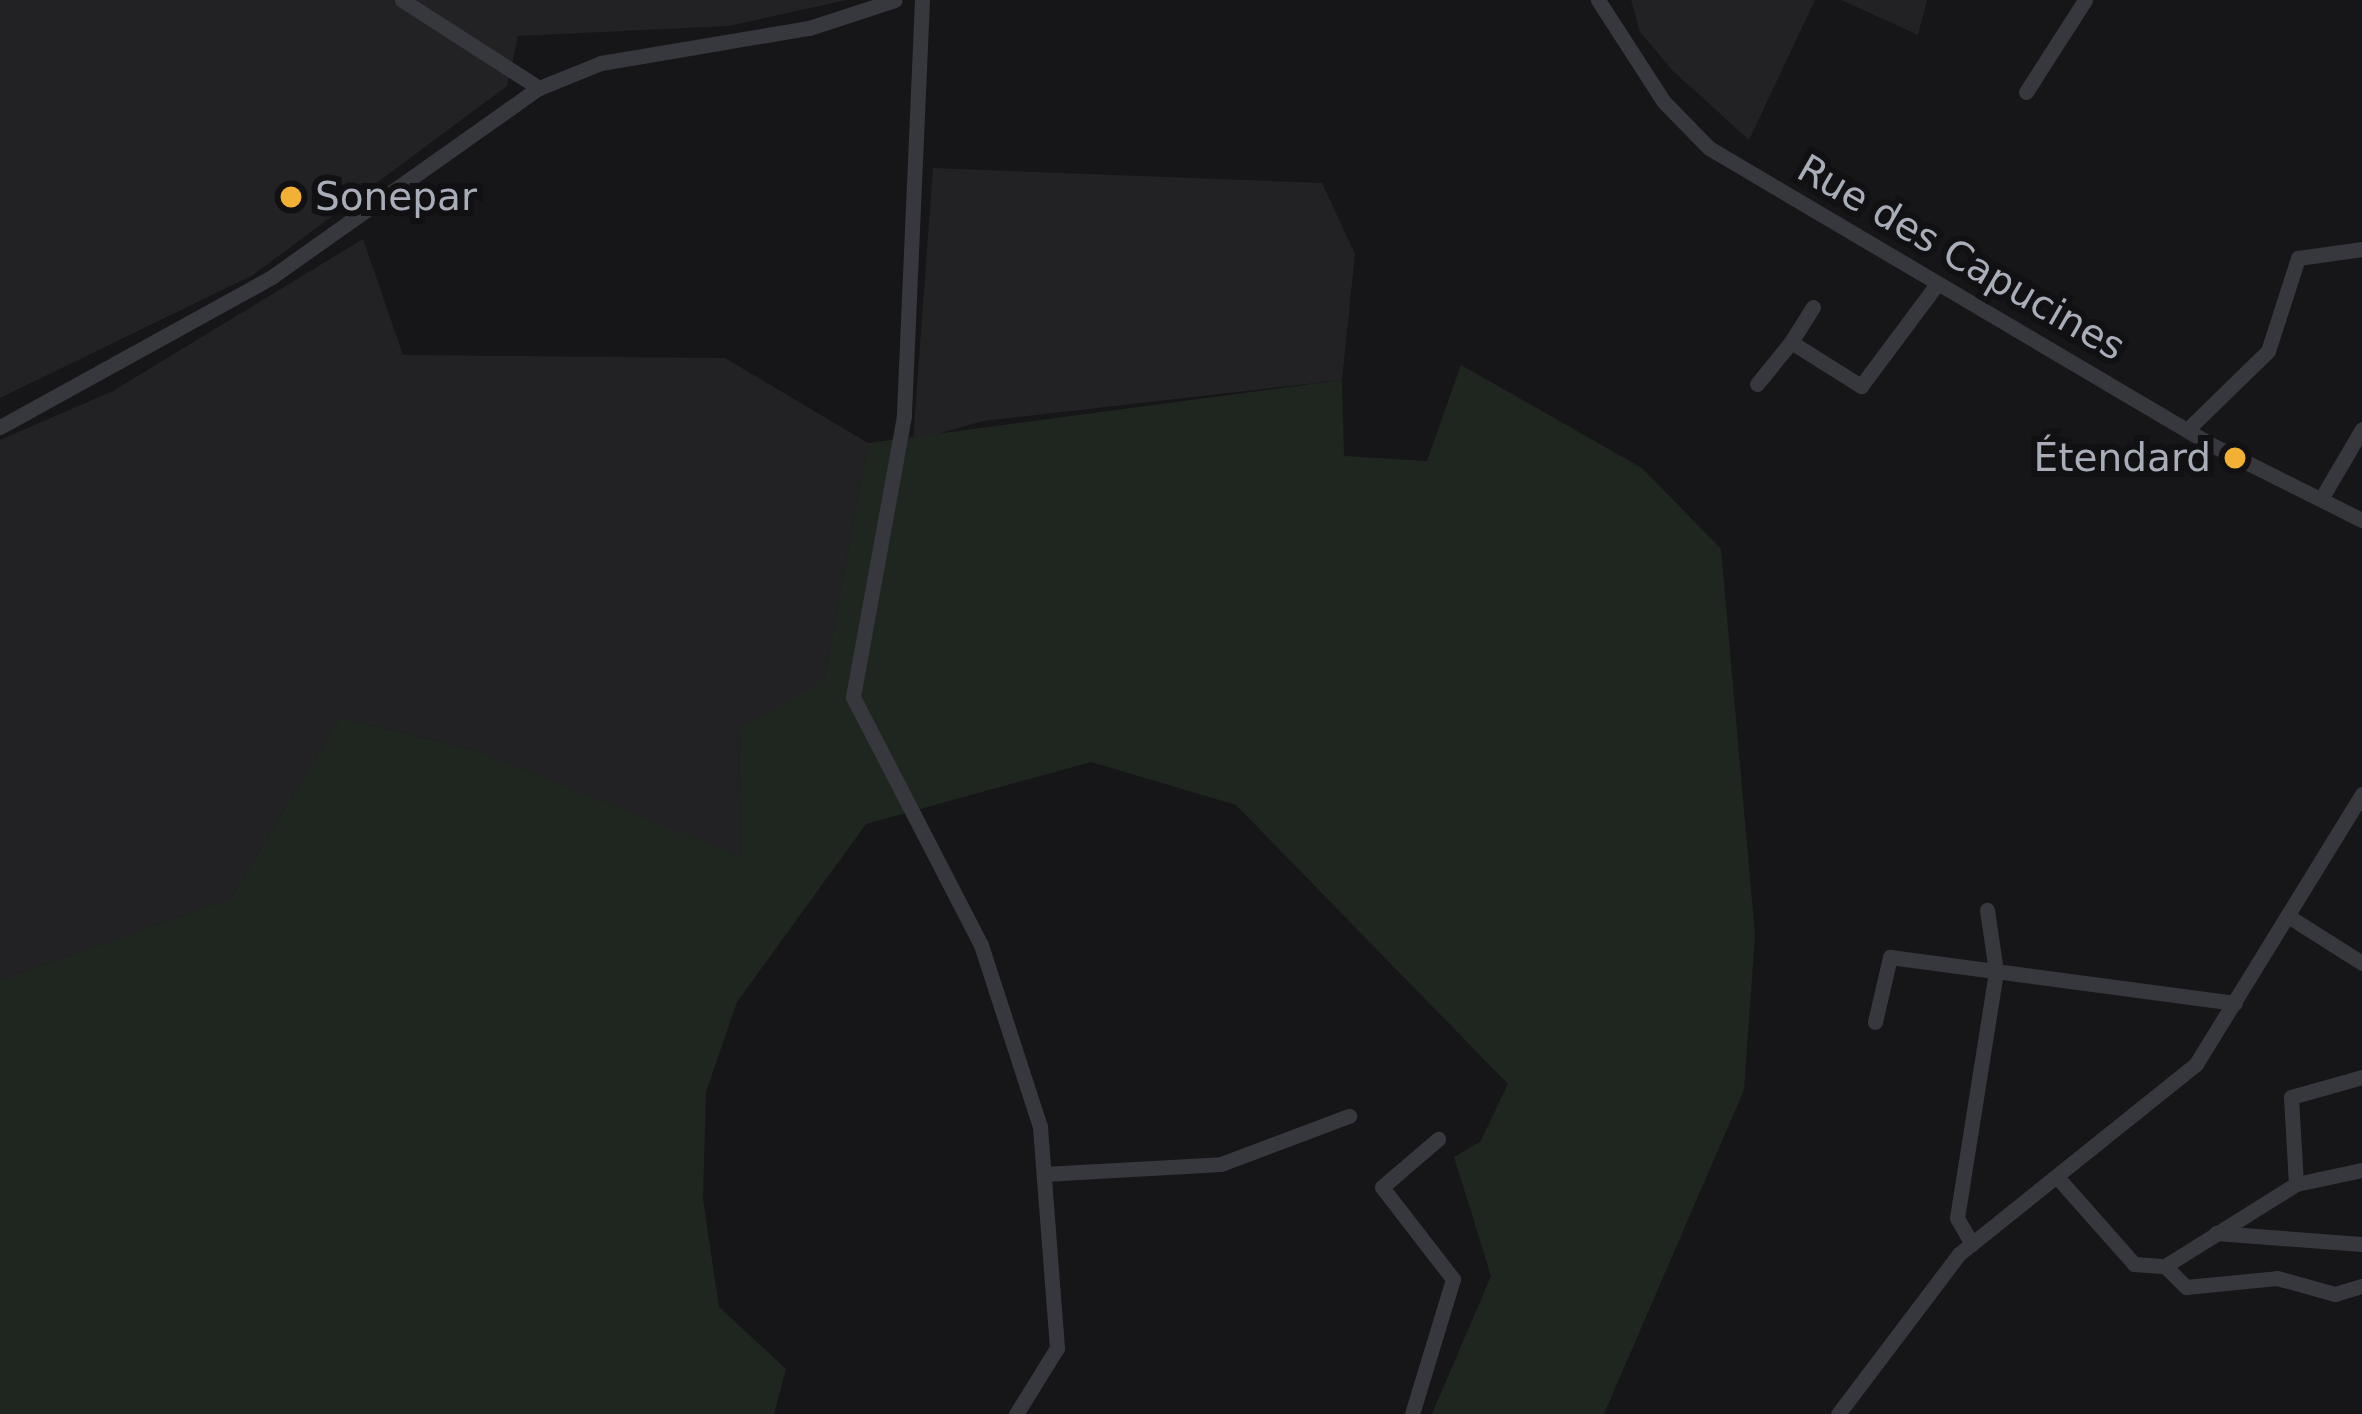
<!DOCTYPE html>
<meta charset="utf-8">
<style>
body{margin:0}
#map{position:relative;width:2362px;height:1414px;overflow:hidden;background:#161618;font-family:"DejaVu Sans",sans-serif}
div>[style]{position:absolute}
.built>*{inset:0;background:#222225}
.green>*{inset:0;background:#1e261f}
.street>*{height:15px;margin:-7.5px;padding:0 7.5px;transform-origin:7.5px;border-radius:7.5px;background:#37383d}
.dots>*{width:33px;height:33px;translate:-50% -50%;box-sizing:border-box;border:6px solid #111113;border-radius:50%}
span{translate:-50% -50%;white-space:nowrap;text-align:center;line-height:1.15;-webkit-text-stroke:12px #111113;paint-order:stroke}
.poi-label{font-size:39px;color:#a8adb8}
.left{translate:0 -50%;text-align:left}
.right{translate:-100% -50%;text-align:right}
.street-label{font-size:39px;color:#a8adb8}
</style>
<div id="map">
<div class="built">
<div style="clip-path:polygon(0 0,847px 0,728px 26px,518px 36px,507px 86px,253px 275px,0 398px)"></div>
<div style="clip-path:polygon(1631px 0,1815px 0,1749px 140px,1672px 70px,1640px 32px)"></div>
<div style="clip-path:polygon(1841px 0,1927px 0,1918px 35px)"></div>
<div style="clip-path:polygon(933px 168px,1322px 183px,1355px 254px,1342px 380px,983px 421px,913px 441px)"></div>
<div style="clip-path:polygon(363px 239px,403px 355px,725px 358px,868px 443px,824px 681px,739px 729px,741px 858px,479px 751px,340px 718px,231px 898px,0 980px,0 440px,113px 391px)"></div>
</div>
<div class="green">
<div style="clip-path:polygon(1461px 365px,1642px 468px,1721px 549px,1755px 935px,1744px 1090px,1604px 1414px,1432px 1414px,1491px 1276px,1454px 1157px,1480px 1142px,1508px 1084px,1236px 805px,1091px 762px,866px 824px,737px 1002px,706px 1092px,703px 1199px,719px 1307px,786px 1369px,774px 1414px,0 1414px,0 980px,231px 898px,340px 718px,479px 751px,741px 857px,739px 729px,824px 680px,868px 443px,1342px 380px,1344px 456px,1427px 461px)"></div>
</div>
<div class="street">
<div style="left:402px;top:0;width:163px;rotate:32.7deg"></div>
<div style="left:922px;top:0;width:416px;rotate:92.5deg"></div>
<div style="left:904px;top:416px;width:286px;rotate:100.3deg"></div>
<div style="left:853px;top:697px;width:279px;rotate:62.7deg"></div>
<div style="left:981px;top:945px;width:191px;rotate:72deg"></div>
<div style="left:1040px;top:1127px;width:222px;rotate:85.6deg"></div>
<div style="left:1057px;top:1348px;width:78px;rotate:121.8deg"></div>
<div style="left:1598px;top:0;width:121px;rotate:57.1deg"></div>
<div style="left:1664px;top:102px;width:64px;rotate:45.6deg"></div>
<div style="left:1709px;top:148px;width:584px;rotate:30.56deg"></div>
<div style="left:2212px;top:445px;width:168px;rotate:26.6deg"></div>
<div style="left:2026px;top:92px;width:109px;rotate:-57.3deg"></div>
<div style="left:1813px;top:307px;width:41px;rotate:122.2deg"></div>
<div style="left:1791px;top:342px;width:83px;rotate:32.2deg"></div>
<div style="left:1861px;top:386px;width:127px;rotate:-53.3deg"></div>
<div style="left:1757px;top:384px;width:54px;rotate:-51deg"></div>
<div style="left:0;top:427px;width:312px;rotate:-28.9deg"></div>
<div style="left:273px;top:276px;width:326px;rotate:-35.3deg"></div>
<div style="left:539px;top:88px;width:67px;rotate:-22deg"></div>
<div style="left:601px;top:63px;width:211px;rotate:-9.6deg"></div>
<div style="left:809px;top:28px;width:90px;rotate:-18deg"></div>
<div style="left:2187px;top:430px;width:113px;rotate:-44.3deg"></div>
<div style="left:2268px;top:351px;width:98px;rotate:-72.1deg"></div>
<div style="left:2298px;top:258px;width:65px;rotate:-8deg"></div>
<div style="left:2321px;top:499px;width:81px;rotate:-59.6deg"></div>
<div style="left:2291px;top:918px;width:84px;rotate:32.4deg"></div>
<div style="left:1875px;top:1022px;width:67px;rotate:-77deg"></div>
<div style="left:1890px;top:957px;width:348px;rotate:7.6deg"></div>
<div style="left:1044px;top:1174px;width:177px;rotate:-3.2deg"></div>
<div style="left:1221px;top:1164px;width:137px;rotate:-20.6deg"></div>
<div style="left:2058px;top:1178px;width:115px;rotate:48.5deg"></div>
<div style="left:2134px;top:1264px;width:31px;rotate:4deg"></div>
<div style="left:2165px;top:1266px;width:155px;rotate:-32deg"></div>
<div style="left:2296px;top:1184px;width:67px;rotate:-12deg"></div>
<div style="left:2296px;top:1184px;width:87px;rotate:-93.3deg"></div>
<div style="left:2291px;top:1097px;width:74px;rotate:-15.7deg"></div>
<div style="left:2216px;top:1233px;width:146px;rotate:4.3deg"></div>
<div style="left:1972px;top:1244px;width:30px;rotate:-120deg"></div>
<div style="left:1957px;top:1218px;width:250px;rotate:-81deg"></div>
<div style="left:1996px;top:971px;width:62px;rotate:-98.4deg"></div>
<div style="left:2165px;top:1266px;width:30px;rotate:45deg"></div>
<div style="left:2186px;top:1287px;width:91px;rotate:-5.6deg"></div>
<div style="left:2277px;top:1278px;width:60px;rotate:15.4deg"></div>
<div style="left:2335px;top:1294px;width:28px;rotate:-17deg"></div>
<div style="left:1412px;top:1414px;width:141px;rotate:-73.1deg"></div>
<div style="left:1453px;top:1279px;width:116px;rotate:-127.7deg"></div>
<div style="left:1382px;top:1187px;width:74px;rotate:-40.6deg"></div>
<div style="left:1838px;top:1414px;width:201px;rotate:-52.9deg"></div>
<div style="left:1959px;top:1254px;width:304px;rotate:-38.7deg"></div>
<div style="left:2196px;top:1064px;width:317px;rotate:-58.4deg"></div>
</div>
<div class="dots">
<div style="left:291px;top:197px;background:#f2b134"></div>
<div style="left:2235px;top:458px;background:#f2b134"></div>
</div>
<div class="poi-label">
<span class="left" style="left:315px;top:197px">Sonepar</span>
<span class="right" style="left:2211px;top:458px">Étendard</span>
</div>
<div class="street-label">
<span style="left:1961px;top:258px;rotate:30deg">Rue des Capucines</span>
</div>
</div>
